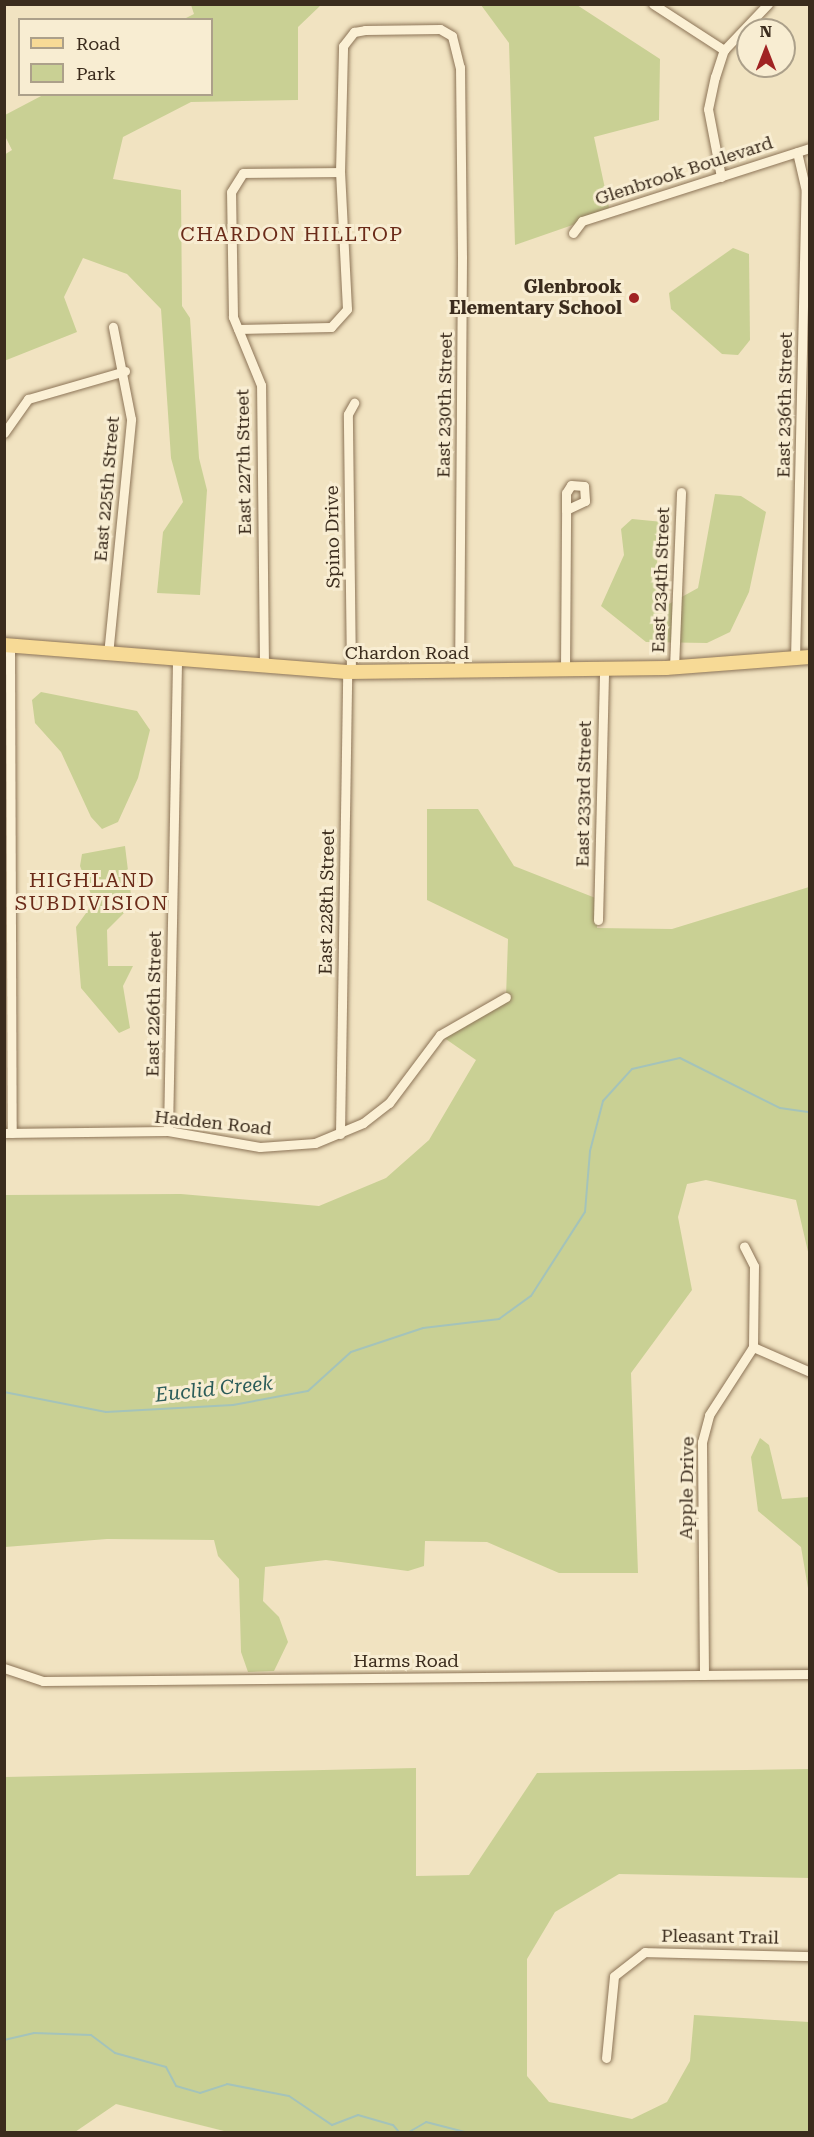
<!DOCTYPE html>
<style>
body{margin:0}
#map{position:relative;width:814px;height:2137px;overflow:hidden;background:#f1e3c1;font-family:"Roboto Serif",serif}
div>[style]{position:absolute}
.green>*{inset:0;background:#c9d094}
.stream>*{height:2px;margin:-1px;padding:0 1px;transform-origin:1px;border-radius:1px;background:#a4c3ba}
.roads{filter:drop-shadow(0 0 2px #8c7457) drop-shadow(0 0 2px #8c7457)}
.minor>*{height:9px;margin:-4.5px;padding:0 4.5px;transform-origin:4.5px;border-radius:4.5px;background:#fbf0d5}
.primary>*{height:14px;margin:-7px;padding:0 7px;transform-origin:7px;border-radius:7px;background:#f7da96}
.dots>*{width:16px;height:16px;translate:-50% -50%;box-sizing:border-box;border:3px solid #f8edd2;border-radius:50%}
span{translate:-50% -50%;white-space:nowrap;text-align:center;line-height:1.15;-webkit-text-stroke:6px #f8edd2;paint-order:stroke}
.street-label{font-size:18px;color:#3b2c1d}
.poi-label{font-size:18px;color:#3b2c1d;font-weight:700}
.right{translate:-100% -50%;text-align:right}
.neighbourhood-label{font-size:20px;color:#6b2b19;letter-spacing:1.5px}
.water-label{font-size:20px;color:#2b5c59;font-style:italic}
.frame{position:absolute;inset:0;border:6px solid #3b2c1d;pointer-events:none}
.legend{position:absolute;left:18px;top:18px;width:195px;height:78px;box-sizing:border-box;background:#f8edd2;border:2px solid #aca08a;margin:0;padding:8px 10px;list-style:none;font-size:18px;color:#3b2c1d}
.legend li{display:flex;align-items:center;gap:12px;height:30px}
.legend b{width:30px;border:2px solid #aca08a}
.north{position:absolute;left:736px;top:18px;width:60px;height:60px;box-sizing:border-box;background:#f8edd2;border:2px solid #aca08a;border-radius:50%;rotate:0deg;font-size:16px;font-weight:700;line-height:24px;text-align:center;color:#3b2c1d}
.north::after{content:'';display:block;margin:auto;width:21px;height:27px;background:#a02323;clip-path:polygon(50% 0,100% 100%,50% 72%,0 100%)}
</style>
<div id="map">
<div class="green">
<div style="clip-path:polygon(191px 5px,321px 5px,298px 27px,298px 100px,191px 102px,123px 137px,113px 179px,181px 190px,182px 306px,190px 318px,199px 458px,207px 490px,200px 595px,157px 593px,163px 532px,183px 502px,171px 458px,161px 309px,127px 274px,83px 258px,64px 297px,77px 332px,4px 361px,4px 155px,12px 150px,5px 136px,5px 115px,43px 95px,212px 94px,212px 20px,184px 19px,194px 14px)"></div>
<div style="clip-path:polygon(481px 5px,577px 5px,660px 59px,659px 120px,594px 137px,610px 212px,515px 245px,509px 43px)"></div>
<div style="clip-path:polygon(733px 248px,749px 254px,750px 340px,738px 355px,722px 354px,671px 309px,669px 293px)"></div>
<div style="clip-path:polygon(715px 494px,741px 496px,766px 512px,749px 592px,730px 632px,707px 643px,646px 642px,601px 606px,624px 555px,621px 529px,632px 519px,663px 522px,656px 569px,669px 604px,698px 588px)"></div>
<div style="clip-path:polygon(41px 692px,137px 711px,150px 730px,138px 778px,118px 822px,102px 829px,91px 817px,61px 752px,35px 723px,32px 700px)"></div>
<div style="clip-path:polygon(427px 809px,478px 809px,514px 866px,598px 899px,597px 928px,672px 929px,809px 887px,809px 1256px,796px 1200px,706px 1180px,687px 1184px,678px 1217px,692px 1290px,631px 1373px,638px 1573px,559px 1573px,487px 1542px,425px 1541px,424px 1566px,408px 1571px,326px 1560px,265px 1567px,263px 1601px,279px 1617px,288px 1642px,274px 1671px,248px 1672px,241px 1652px,239px 1579px,218px 1556px,214px 1540px,107px 1539px,5px 1547px,5px 1195px,181px 1194px,319px 1206px,386px 1178px,429px 1140px,476px 1060px,440px 1035px,506px 997px,508px 939px,427px 900px)"></div>
<div style="clip-path:polygon(125px 846px,131px 895px,127px 910px,107px 930px,108px 966px,133px 966px,123px 986px,130px 1028px,119px 1033px,81px 988px,76px 927px,94px 902px,80px 866px,82px 854px)"></div>
<div style="clip-path:polygon(760px 1438px,769px 1445px,782px 1499px,809px 1497px,809px 1594px,801px 1547px,758px 1511px,751px 1457px)"></div>
<div style="clip-path:polygon(416px 1768px,416px 1876px,469px 1875px,537px 1773px,809px 1769px,809px 1878px,619px 1874px,555px 1912px,527px 1959px,527px 2076px,549px 2102px,632px 2119px,667px 2102px,690px 2061px,694px 2015px,809px 2022px,809px 2132px,228px 2132px,116px 2104px,75px 2132px,5px 2132px,5px 1777px)"></div>
</div>
<div class="stream">
<div style="left:4px;top:1392px;width:104px;rotate:11.1deg"></div>
<div style="left:106px;top:1412px;width:127px;rotate:-3.2deg"></div>
<div style="left:233px;top:1405px;width:76px;rotate:-10.6deg"></div>
<div style="left:308px;top:1391px;width:58px;rotate:-42.2deg"></div>
<div style="left:351px;top:1352px;width:76px;rotate:-18.4deg"></div>
<div style="left:423px;top:1328px;width:77px;rotate:-6.8deg"></div>
<div style="left:499px;top:1319px;width:39px;rotate:-36deg"></div>
<div style="left:531px;top:1296px;width:100px;rotate:-57.3deg"></div>
<div style="left:585px;top:1212px;width:61px;rotate:-85.3deg"></div>
<div style="left:590px;top:1151px;width:52px;rotate:-75.4deg"></div>
<div style="left:603px;top:1101px;width:43px;rotate:-47.8deg"></div>
<div style="left:632px;top:1069px;width:49px;rotate:-12.9deg"></div>
<div style="left:680px;top:1058px;width:112px;rotate:26.6deg"></div>
<div style="left:780px;top:1108px;width:30px;rotate:8deg"></div>
<div style="left:4px;top:2040px;width:31px;rotate:-13deg"></div>
<div style="left:34px;top:2033px;width:57px;rotate:2deg"></div>
<div style="left:91px;top:2035px;width:30px;rotate:37deg"></div>
<div style="left:115px;top:2053px;width:53px;rotate:15.4deg"></div>
<div style="left:166px;top:2067px;width:21px;rotate:62deg"></div>
<div style="left:176px;top:2086px;width:25px;rotate:16deg"></div>
<div style="left:200px;top:2093px;width:28px;rotate:-18deg"></div>
<div style="left:227px;top:2084px;width:63px;rotate:11deg"></div>
<div style="left:289px;top:2096px;width:52px;rotate:34deg"></div>
<div style="left:332px;top:2125px;width:28px;rotate:-21deg"></div>
<div style="left:358px;top:2115px;width:36px;rotate:16deg"></div>
<div style="left:393px;top:2125px;width:9px;rotate:49deg"></div>
<div style="left:409px;top:2132px;width:20px;rotate:-30deg"></div>
<div style="left:426px;top:2122px;width:40px;rotate:14.4deg"></div>
</div>
<div class="roads">
<div class="minor">
<div style="left:653px;top:4px;width:85px;rotate:32.9deg"></div>
<div style="left:721px;top:177px;width:69px;rotate:-100.8deg"></div>
<div style="left:708px;top:109px;width:33px;rotate:-78deg"></div>
<div style="left:715px;top:77px;width:28px;rotate:-72deg"></div>
<div style="left:724px;top:50px;width:64px;rotate:-46.3deg"></div>
<div style="left:573px;top:233px;width:15px;rotate:-53deg"></div>
<div style="left:582px;top:221px;width:239px;rotate:-17.8deg"></div>
<div style="left:238px;top:329px;width:93px;rotate:-1.2deg"></div>
<div style="left:331px;top:327px;width:24px;rotate:-48deg"></div>
<div style="left:347px;top:309px;width:137px;rotate:-92.9deg"></div>
<div style="left:340px;top:172px;width:126px;rotate:-88.6deg"></div>
<div style="left:343px;top:46px;width:18px;rotate:-52deg"></div>
<div style="left:354px;top:32px;width:11px;rotate:-10deg"></div>
<div style="left:365px;top:30px;width:75px;rotate:-0.8deg"></div>
<div style="left:440px;top:29px;width:14px;rotate:30deg"></div>
<div style="left:452px;top:36px;width:32px;rotate:76deg"></div>
<div style="left:460px;top:67px;width:190px;rotate:89.4deg"></div>
<div style="left:462px;top:257px;width:414px;rotate:90.4deg"></div>
<div style="left:4px;top:433px;width:42px;rotate:-54.8deg"></div>
<div style="left:28px;top:399px;width:101px;rotate:-16.1deg"></div>
<div style="left:10px;top:646px;width:487px;rotate:89.8deg"></div>
<div style="left:108px;top:655px;width:237px;rotate:-84.4deg"></div>
<div style="left:131px;top:419px;width:94px;rotate:-101.1deg"></div>
<div style="left:795px;top:659px;width:468px;rotate:-88.7deg"></div>
<div style="left:806px;top:191px;width:40px;rotate:-103deg"></div>
<div style="left:264px;top:667px;width:282px;rotate:-90.6deg"></div>
<div style="left:261px;top:385px;width:74px;rotate:-112.4deg"></div>
<div style="left:233px;top:317px;width:125px;rotate:-90.9deg"></div>
<div style="left:231px;top:192px;width:22px;rotate:-58deg"></div>
<div style="left:243px;top:173px;width:97px;rotate:-0.6deg"></div>
<div style="left:674px;top:668px;width:176px;rotate:-87.7deg"></div>
<div style="left:565px;top:670px;width:160px;rotate:-89.6deg"></div>
<div style="left:566px;top:510px;width:17px;rotate:-90deg"></div>
<div style="left:566px;top:493px;width:9px;rotate:-58deg"></div>
<div style="left:571px;top:485px;width:13px;rotate:4deg"></div>
<div style="left:584px;top:486px;width:15px;rotate:86deg"></div>
<div style="left:585px;top:501px;width:21px;rotate:155deg"></div>
<div style="left:351px;top:672px;width:258px;rotate:-90.7deg"></div>
<div style="left:348px;top:414px;width:13px;rotate:-61deg"></div>
<div style="left:598px;top:920px;width:250px;rotate:-88.6deg"></div>
<div style="left:168px;top:1131px;width:470px;rotate:-88.9deg"></div>
<div style="left:4px;top:1133px;width:164px;rotate:-0.7deg"></div>
<div style="left:168px;top:1131px;width:93px;rotate:9.9deg"></div>
<div style="left:260px;top:1147px;width:55px;rotate:-4.2deg"></div>
<div style="left:315px;top:1143px;width:52px;rotate:-22.6deg"></div>
<div style="left:363px;top:1123px;width:33px;rotate:-38deg"></div>
<div style="left:389px;top:1103px;width:85px;rotate:-53.1deg"></div>
<div style="left:440px;top:1035px;width:76px;rotate:-29.9deg"></div>
<div style="left:340px;top:1134px;width:462px;rotate:-89.1deg"></div>
<div style="left:753px;top:1347px;width:62px;rotate:23.7deg"></div>
<div style="left:4px;top:1668px;width:41px;rotate:18.4deg"></div>
<div style="left:43px;top:1681px;width:767px;rotate:-0.52deg"></div>
<div style="left:704px;top:1675px;width:233px;rotate:-90.5deg"></div>
<div style="left:702px;top:1442px;width:28px;rotate:-75deg"></div>
<div style="left:709px;top:1415px;width:81px;rotate:-57.1deg"></div>
<div style="left:753px;top:1347px;width:81px;rotate:-89.3deg"></div>
<div style="left:754px;top:1266px;width:22px;rotate:-117deg"></div>
<div style="left:606px;top:2058px;width:82px;rotate:-84.4deg"></div>
<div style="left:614px;top:1976px;width:39px;rotate:-38deg"></div>
<div style="left:645px;top:1952px;width:165px;rotate:1.4deg"></div>
</div>
<div class="primary">
<div style="left:4px;top:645px;width:344px;rotate:4.5deg"></div>
<div style="left:347px;top:672px;width:319px;rotate:-0.7deg"></div>
<div style="left:666px;top:668px;width:144px;rotate:-4.4deg"></div>
</div>
</div>
<div class="dots">
<div style="left:634px;top:298px;background:#a02323"></div>
</div>
<div class="street-label">
<span style="left:684px;top:171px;rotate:-18deg">Glenbrook Boulevard</span>
<span style="left:445px;top:405px;rotate:-89deg">East 230th Street</span>
<span style="left:785px;top:405px;rotate:-89deg">East 236th Street</span>
<span style="left:244px;top:462px;rotate:-91deg">East 227th Street</span>
<span style="left:107px;top:489px;rotate:-85deg">East 225th Street</span>
<span style="left:333px;top:537px;rotate:-91deg">Spino Drive</span>
<span style="left:661px;top:580px;rotate:-88deg">East 234th Street</span>
<span style="left:407px;top:653px">Chardon Road</span>
<span style="left:584px;top:794px;rotate:-89deg">East 233rd Street</span>
<span style="left:327px;top:902px;rotate:-89deg">East 228th Street</span>
<span style="left:154px;top:1004px;rotate:-89deg">East 226th Street</span>
<span style="left:213px;top:1123px;rotate:6deg">Hadden Road</span>
<span style="left:687px;top:1488px;rotate:-89deg">Apple Drive</span>
<span style="left:406px;top:1661px">Harms Road</span>
<span style="left:720px;top:1937px;rotate:1deg">Pleasant Trail</span>
</div>
<div class="poi-label">
<span class="right" style="left:622px;top:298px">Glenbrook<br>Elementary School</span>
</div>
<div class="neighbourhood-label">
<span style="left:292px;top:234px">CHARDON HILLTOP</span>
<span style="left:92px;top:892px">HIGHLAND<br>SUBDIVISION</span>
</div>
<div class="water-label">
<span style="left:214px;top:1389px;rotate:-6deg">Euclid Creek</span>
</div>
<div class="frame"></div>
<ul class="legend">
<li><b style="height:8px;background:#f7da96"></b>Road</li>
<li><b style="height:16px;background:#c9d094"></b>Park</li>
</ul>
<div class="north">N</div>
</div>
